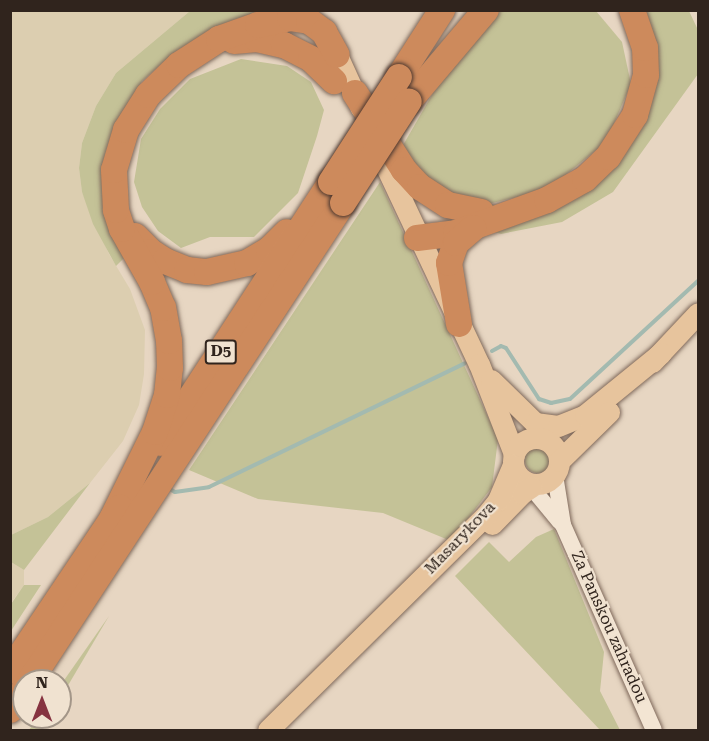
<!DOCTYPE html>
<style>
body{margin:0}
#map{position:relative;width:709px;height:741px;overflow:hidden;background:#e7d6c2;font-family:"Roboto Serif",serif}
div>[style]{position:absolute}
.farmland>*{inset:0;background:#dcceb0}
.green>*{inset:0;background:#c4c297}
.round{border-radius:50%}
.stream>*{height:4px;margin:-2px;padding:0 2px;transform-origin:2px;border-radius:2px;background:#a3bab0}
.roads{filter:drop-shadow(0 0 2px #7f695b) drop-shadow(0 0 2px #7f695b)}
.minor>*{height:16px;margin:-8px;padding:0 8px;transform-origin:8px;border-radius:8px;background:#f3e5d3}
.major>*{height:21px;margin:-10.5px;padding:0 10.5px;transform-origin:10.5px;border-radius:10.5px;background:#e7c49d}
.major>.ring{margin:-10.5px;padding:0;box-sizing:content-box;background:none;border:21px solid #e7c49d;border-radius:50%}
.highway>*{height:26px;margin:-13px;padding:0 13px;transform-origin:13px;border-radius:13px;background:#cd8a5c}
.bridges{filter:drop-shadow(0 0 2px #4d382f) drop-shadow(0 0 2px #4d382f)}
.highway-bridge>*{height:26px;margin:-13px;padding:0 13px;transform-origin:13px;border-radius:13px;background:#cd8a5c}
span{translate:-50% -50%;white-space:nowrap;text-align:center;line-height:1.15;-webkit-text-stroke:4.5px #f0e2d0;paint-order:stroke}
.shield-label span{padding:2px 4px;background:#f0e2d0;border:2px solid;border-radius:4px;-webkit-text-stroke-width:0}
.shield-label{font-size:15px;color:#30241d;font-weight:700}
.street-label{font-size:16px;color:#30241d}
.frame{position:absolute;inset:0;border:12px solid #30241d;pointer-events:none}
.north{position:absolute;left:12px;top:669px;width:60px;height:60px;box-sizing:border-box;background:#f0e2d0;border:2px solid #a39688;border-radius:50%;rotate:0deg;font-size:16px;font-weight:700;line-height:24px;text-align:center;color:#30241d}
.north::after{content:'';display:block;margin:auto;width:21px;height:27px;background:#863340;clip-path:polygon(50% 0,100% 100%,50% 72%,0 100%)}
</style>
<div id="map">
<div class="farmland">
<div style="clip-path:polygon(11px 11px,190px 11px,116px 73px,96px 106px,82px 143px,79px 168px,82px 192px,109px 254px,130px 289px,145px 330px,144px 374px,139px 405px,123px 441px,90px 483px,48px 517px,11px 535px)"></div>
<div style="clip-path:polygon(11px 562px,24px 570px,24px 585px,11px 603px)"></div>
</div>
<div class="green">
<div style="clip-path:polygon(190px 11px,262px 11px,213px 30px,175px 52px,142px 81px,121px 114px,105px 154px,103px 185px,128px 254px,116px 266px,93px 224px,82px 192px,79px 168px,82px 143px,96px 106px,116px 73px)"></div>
<div style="clip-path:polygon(496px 11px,596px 11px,622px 42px,631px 84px,606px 142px,547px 190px,488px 204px,439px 193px,402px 147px,433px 93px)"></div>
<div style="clip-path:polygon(639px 11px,689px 11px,698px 30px,698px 74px,613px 192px,562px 222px,501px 234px,491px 231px,599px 183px,639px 133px,650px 104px)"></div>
<div style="clip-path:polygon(241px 59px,287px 66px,311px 82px,324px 110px,317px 136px,298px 193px,254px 237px,210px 237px,181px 248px,158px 231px,142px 207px,134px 182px,141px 139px,160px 109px,190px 79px)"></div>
<div style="clip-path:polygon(380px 182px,498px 439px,492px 487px,451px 541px,383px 513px,258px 499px,189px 470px)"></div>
<div class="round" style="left:525px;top:447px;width:26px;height:26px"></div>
<div style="clip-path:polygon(90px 483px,24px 570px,11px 562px,11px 535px,48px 517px)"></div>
<div style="clip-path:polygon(554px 529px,604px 652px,600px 691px,620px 730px,600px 730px,455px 576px,489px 542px,509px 562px,536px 537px)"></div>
<div style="clip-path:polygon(24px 585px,41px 585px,11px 631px,11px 604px)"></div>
<div style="clip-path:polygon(109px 616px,60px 699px,60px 686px)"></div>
<div style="clip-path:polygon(38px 717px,49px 717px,41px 730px,29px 730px)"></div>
</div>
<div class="stream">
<div style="left:492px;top:351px;width:10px;rotate:-29deg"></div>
<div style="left:501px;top:346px;width:5px;rotate:22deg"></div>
<div style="left:506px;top:348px;width:61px;rotate:57.1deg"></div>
<div style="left:539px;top:399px;width:13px;rotate:18deg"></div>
<div style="left:551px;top:403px;width:19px;rotate:-12deg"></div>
<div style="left:570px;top:399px;width:174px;rotate:-42.7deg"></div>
<div style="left:168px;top:488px;width:8px;rotate:30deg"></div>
<div style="left:175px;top:492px;width:34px;rotate:-8deg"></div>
<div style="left:209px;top:487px;width:284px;rotate:-25.8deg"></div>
</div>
<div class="roads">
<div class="minor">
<div style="left:555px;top:475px;width:51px;rotate:80.9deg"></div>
<div style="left:563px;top:525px;width:224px;rotate:66.1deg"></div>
<div style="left:532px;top:485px;width:2px;rotate:117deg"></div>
<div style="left:531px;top:487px;width:45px;rotate:50.4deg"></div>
</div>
<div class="major">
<div style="left:337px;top:55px;width:58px;rotate:65.6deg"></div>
<div style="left:372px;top:137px;width:251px;rotate:64.8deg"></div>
<div style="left:479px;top:364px;width:97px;rotate:68.7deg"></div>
<div style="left:652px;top:362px;width:67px;rotate:-46.8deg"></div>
<div style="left:491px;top:380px;width:62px;rotate:44.3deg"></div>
<div style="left:535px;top:423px;width:23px;rotate:7deg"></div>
<div style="left:558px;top:426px;width:29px;rotate:-22deg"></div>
<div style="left:585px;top:415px;width:98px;rotate:-39.2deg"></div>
<div class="ring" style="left:513px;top:438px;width:25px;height:25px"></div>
<div style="left:559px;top:461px;width:70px;rotate:-44.4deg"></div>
<div style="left:492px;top:524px;width:43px;rotate:-45.9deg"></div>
<div style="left:522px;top:493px;width:11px;rotate:-34deg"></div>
<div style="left:268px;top:730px;width:306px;rotate:-44.6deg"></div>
<div style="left:486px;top:515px;width:19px;rotate:-51deg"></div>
<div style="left:498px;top:500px;width:38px;rotate:-67deg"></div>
</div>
<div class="highway">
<div style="left:234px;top:41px;width:23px;rotate:-5deg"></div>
<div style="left:257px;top:39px;width:28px;rotate:13deg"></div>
<div style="left:284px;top:45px;width:30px;rotate:27deg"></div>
<div style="left:311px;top:59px;width:32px;rotate:44deg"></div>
<div style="left:399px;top:77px;width:80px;rotate:-57.3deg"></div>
<div style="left:355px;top:93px;width:91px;rotate:57.5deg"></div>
<div style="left:404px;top:170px;width:23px;rotate:47deg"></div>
<div style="left:420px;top:187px;width:33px;rotate:33deg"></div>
<div style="left:448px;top:205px;width:34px;rotate:12deg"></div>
<div style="left:409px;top:101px;width:119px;rotate:-49.8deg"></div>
<div style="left:135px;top:236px;width:23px;rotate:45deg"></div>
<div style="left:151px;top:252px;width:17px;rotate:33deg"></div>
<div style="left:165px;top:261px;width:24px;rotate:22deg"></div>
<div style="left:187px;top:270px;width:20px;rotate:6deg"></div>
<div style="left:207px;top:272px;width:41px;rotate:-12.7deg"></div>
<div style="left:247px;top:263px;width:26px;rotate:-31deg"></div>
<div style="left:269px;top:250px;width:25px;rotate:-45deg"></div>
<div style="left:417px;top:238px;width:39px;rotate:-7deg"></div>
<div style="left:456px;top:233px;width:97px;rotate:-19.9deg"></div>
<div style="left:547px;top:200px;width:43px;rotate:-28.9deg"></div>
<div style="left:585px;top:179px;width:32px;rotate:-44deg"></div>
<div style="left:608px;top:157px;width:50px;rotate:-57.3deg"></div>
<div style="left:635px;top:115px;width:41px;rotate:-74.6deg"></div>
<div style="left:646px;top:75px;width:27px;rotate:-92deg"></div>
<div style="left:645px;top:48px;width:40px;rotate:-108.9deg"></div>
<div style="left:459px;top:324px;width:62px;rotate:-99.3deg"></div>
<div style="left:449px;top:263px;width:21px;rotate:-71deg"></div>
<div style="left:456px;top:243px;width:23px;rotate:-41deg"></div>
<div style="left:161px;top:443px;width:311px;rotate:-56.9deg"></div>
<div style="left:111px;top:521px;width:99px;rotate:-63.7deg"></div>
<div style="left:155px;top:432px;width:39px;rotate:-72deg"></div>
<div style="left:167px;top:395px;width:27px;rotate:-84deg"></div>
<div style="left:170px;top:368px;width:27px;rotate:-92deg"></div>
<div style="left:169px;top:341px;width:34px;rotate:-100deg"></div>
<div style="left:163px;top:308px;width:28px;rotate:-113deg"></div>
<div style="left:152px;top:282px;width:61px;rotate:-119.5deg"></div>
<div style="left:122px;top:229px;width:20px;rotate:-108deg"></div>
<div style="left:116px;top:210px;width:40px;rotate:-92.9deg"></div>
<div style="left:114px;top:170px;width:42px;rotate:-73.3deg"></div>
<div style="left:126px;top:130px;width:41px;rotate:-57.8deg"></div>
<div style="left:148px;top:95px;width:43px;rotate:-44.1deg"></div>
<div style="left:179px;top:65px;width:48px;rotate:-33deg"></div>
<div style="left:219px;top:39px;width:41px;rotate:-19.7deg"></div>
<div style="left:258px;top:25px;width:33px;rotate:-12deg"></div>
<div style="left:290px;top:18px;width:19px;rotate:9deg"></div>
<div style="left:309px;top:21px;width:19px;rotate:36deg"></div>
<div style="left:324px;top:32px;width:26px;rotate:61deg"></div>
<div style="left:10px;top:671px;width:197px;rotate:-56.1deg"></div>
<div style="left:30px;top:681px;width:571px;rotate:-56.78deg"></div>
<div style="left:10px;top:710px;width:24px;rotate:-55deg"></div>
</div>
</div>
<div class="bridges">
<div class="highway-bridge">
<div style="left:331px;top:182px;width:125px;rotate:-57.1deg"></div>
<div style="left:343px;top:203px;width:121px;rotate:-57.1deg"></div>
</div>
</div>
<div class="shield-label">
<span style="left:221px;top:352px">D5</span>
</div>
<div class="street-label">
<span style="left:460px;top:538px;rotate:-46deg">Masarykova</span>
<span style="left:609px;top:627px;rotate:66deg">Za Panskou zahradou</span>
</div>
<div class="frame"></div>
<div class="north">N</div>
</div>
